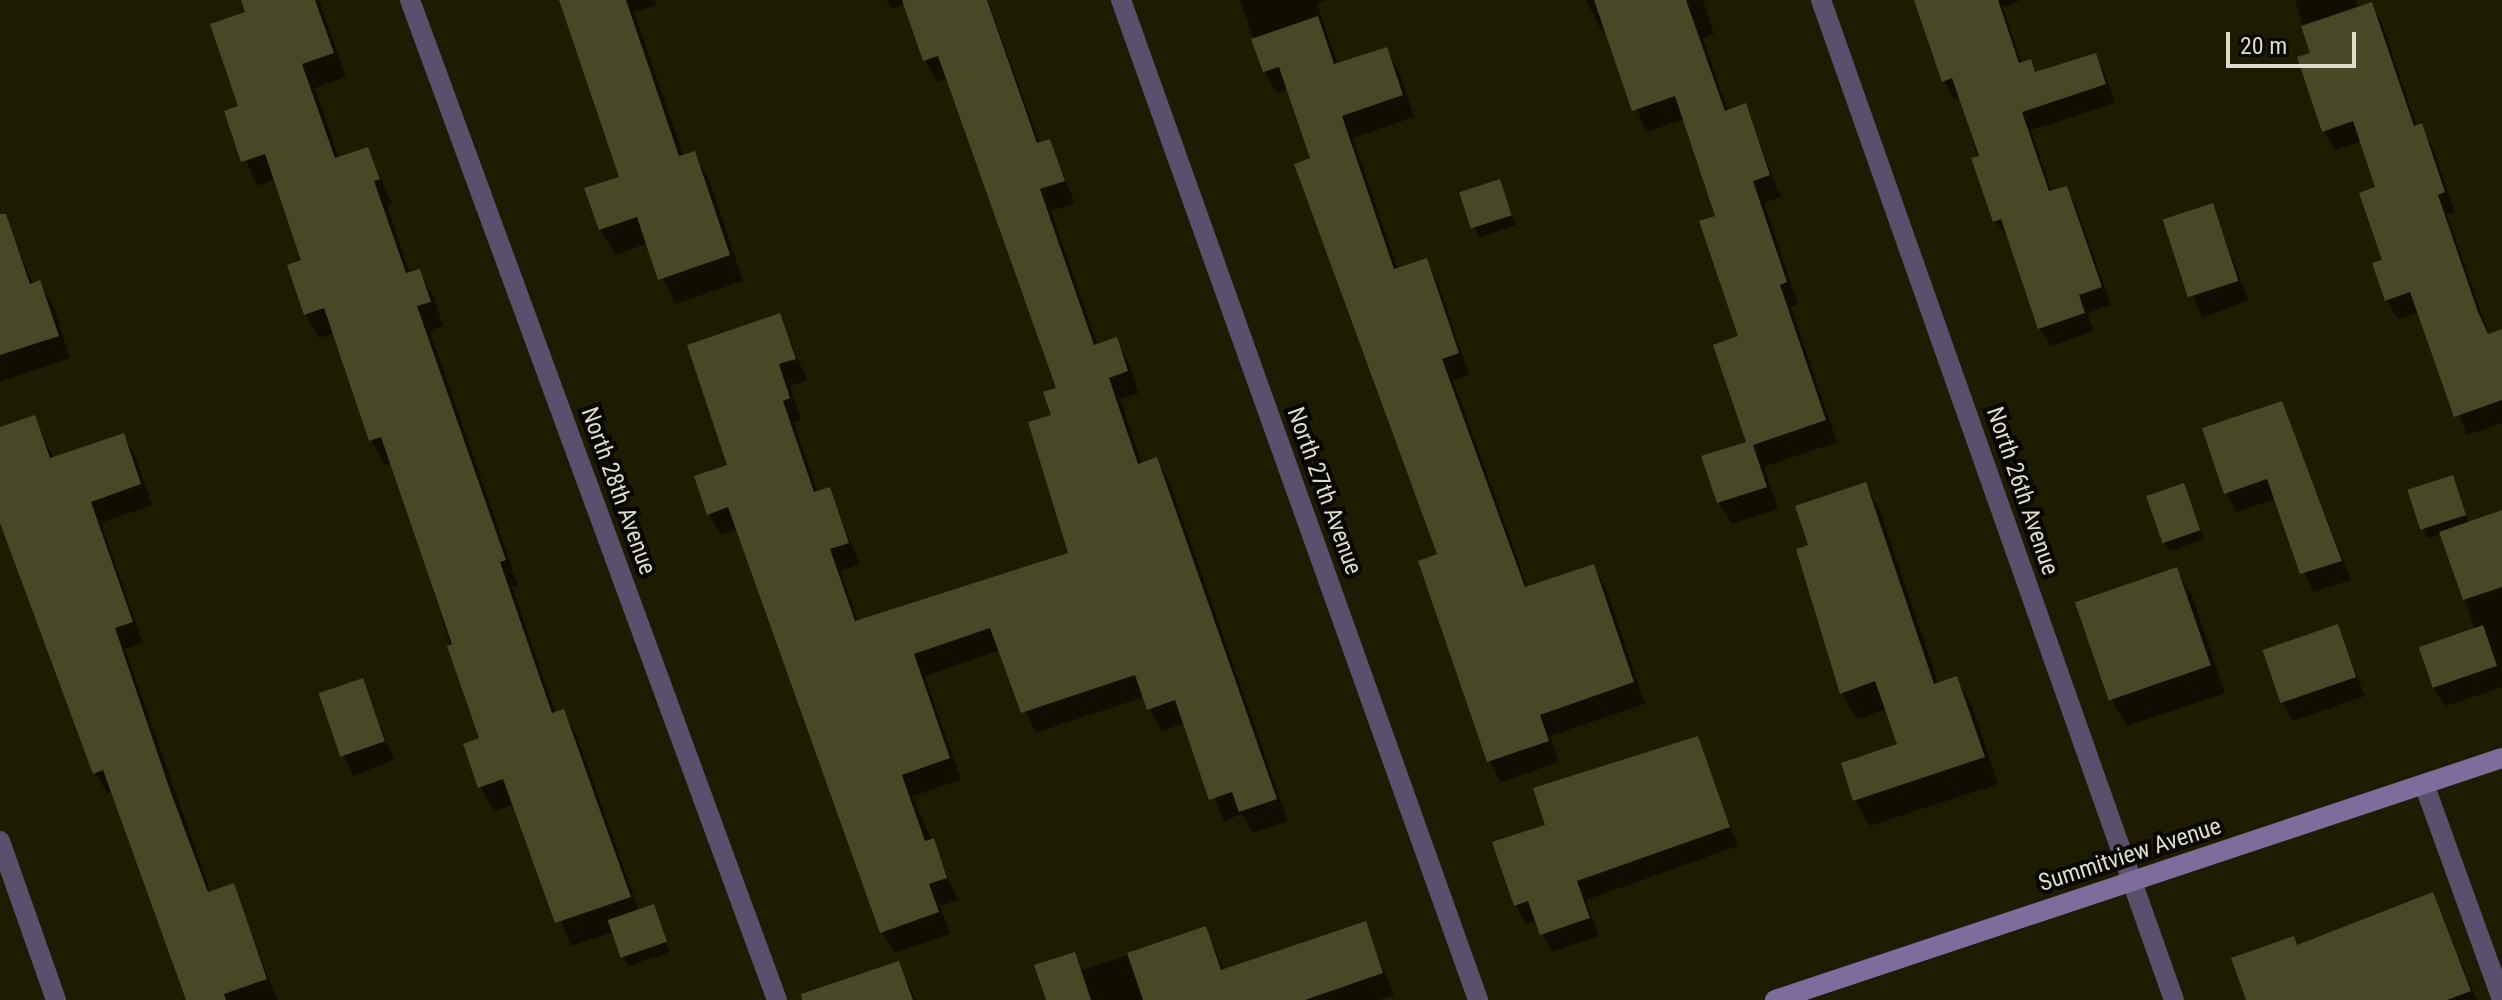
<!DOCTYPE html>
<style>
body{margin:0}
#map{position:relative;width:2502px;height:1000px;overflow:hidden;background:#1e1c00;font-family:"Roboto Condensed",sans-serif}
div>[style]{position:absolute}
.shadow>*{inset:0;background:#0007;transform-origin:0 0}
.building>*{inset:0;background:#484726;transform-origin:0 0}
.lane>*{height:20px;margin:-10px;padding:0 10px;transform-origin:10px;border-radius:10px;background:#5a4f6d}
.street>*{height:20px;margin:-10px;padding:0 10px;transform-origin:10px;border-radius:10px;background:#5a4f6d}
.secondary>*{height:20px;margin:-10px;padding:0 10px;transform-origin:10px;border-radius:10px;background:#7e6c9c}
span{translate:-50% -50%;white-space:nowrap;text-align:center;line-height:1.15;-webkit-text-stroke:8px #070600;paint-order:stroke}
.street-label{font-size:24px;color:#ddddca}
.scale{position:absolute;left:2226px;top:32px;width:130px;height:36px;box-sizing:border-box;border:4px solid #ddddca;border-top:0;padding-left:10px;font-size:24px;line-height:28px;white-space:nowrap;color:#ddddca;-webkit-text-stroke:6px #070600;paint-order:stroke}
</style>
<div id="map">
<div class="shadow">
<div style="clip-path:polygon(243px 0,319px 0,346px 77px,315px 88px,339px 159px,368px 149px,392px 204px,387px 205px,410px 274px,419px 271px,433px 295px,443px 326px,430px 331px,518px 585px,512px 587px,556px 714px,563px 712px,577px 736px,639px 911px,653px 906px,670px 952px,628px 966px,614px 932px,571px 946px,514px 804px,494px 811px,480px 787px,481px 740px,392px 462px,385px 465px,371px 440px,335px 333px,319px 338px,305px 314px,304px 262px,275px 179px,257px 186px,226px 113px,241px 108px,248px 13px)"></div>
<div style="clip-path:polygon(560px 0,655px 0,657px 5px,634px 12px,684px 157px,694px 153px,709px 179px,743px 281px,675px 304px,648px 243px,615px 255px,601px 229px,622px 178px)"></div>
<div style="clip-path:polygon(886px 0,988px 0,1040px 144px,1049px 141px,1075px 203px,1051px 211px,1098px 346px,1116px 340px,1128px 361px,1139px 393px,1120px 399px,1142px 464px,1157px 459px,1169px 481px,1288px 821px,1253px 833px,1242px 814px,1224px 821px,1185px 723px,1161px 731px,1144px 697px,1035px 733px,1000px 650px,925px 676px,961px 780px,912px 796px,958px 900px,940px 906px,950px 934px,894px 953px,882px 932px,738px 529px,721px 535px,709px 514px,779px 315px,807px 380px,790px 386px,801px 420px,794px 423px,818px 493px,829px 489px,860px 564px,841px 571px,858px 622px,1070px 554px,1053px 416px,1058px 389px,948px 78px,937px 82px,925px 60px,905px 4px,891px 9px)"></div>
<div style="clip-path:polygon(1240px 0,1327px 0,1317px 4px,1338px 65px,1386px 49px,1399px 71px,1414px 117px,1353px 138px,1398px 270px,1426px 261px,1438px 282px,1469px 375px,1453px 380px,1528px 588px,1594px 567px,1606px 588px,1645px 704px,1550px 736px,1559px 762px,1501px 782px,1489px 761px,1440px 555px,1313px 159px,1288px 89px,1277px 93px,1264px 71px)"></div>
<div style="clip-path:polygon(1586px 0,1703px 0,1714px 34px,1703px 38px,1728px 111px,1745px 106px,1781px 197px,1764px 203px,1798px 304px,1791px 307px,1837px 442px,1764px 467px,1778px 509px,1731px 524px,1719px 502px,1749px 443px,1741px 337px,1718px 217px,1685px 119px,1646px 132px,1607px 32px,1603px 34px)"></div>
<div style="clip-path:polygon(1918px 0,2021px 0,2003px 7px,2022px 64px,2030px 61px,2037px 74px,2095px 55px,2105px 73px,2115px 103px,2031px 130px,2052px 192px,2066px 188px,2076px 206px,2111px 305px,2087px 313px,2094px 331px,2051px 346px,2040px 328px,2009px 238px,1995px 221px,1961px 97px,1954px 99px,1944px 81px)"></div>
<div style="clip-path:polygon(2295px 0,2356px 0,2359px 9px,2372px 4px,2382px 23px,2417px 127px,2432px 145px,2455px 212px,2447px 214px,2489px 335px,2502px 343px,2502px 423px,2467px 435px,2419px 312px,2398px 319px,2387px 300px,2378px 189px,2362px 141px,2335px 150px,2324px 131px,2312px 54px)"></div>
<div style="clip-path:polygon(1499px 181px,1516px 225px,1479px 237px,1474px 227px)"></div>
<div style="left:2212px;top:205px;width:102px;height:50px;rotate:69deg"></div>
<div style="clip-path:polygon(8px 226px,34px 285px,39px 283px,53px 305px,70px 358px,0 382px,0 229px)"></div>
<div style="clip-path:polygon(2282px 404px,2351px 580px,2313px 592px,2276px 499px,2237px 512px,2226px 493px)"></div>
<div style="clip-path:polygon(34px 417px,54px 459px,123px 435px,135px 456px,152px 505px,101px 523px,143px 643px,125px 649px,211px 893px,233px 886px,277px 1000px,186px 1000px,113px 792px,107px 793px,95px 773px,0 521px,0 429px)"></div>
<div style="clip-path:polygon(2452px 477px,2469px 523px,2502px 512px,2502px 687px,2445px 706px,2434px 687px,2475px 630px,2442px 534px,2428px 539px,2409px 491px)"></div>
<div style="clip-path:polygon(1865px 484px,1880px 511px,1939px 685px,1956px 678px,1972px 705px,1998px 784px,1870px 826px,1855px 800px,1899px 745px,1887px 709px,1857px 719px,1841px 693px,1811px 546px)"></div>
<div style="clip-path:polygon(2183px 485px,2204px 539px,2169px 551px,2164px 542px)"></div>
<div style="clip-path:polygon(2176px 569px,2192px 596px,2225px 693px,2127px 726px,2111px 698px)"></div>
<div style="clip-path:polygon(2337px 627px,2365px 696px,2293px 721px,2282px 702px)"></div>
<div style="left:362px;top:680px;width:86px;height:45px;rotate:68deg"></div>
<div style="clip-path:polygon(1697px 739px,1738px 846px,1586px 900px,1599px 936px,1552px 952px,1537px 920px,1526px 924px,1516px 906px,1494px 844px,1548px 826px)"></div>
<div style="clip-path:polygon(2432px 895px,2477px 1000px,2248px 1000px)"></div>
<div style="clip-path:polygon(1365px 924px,1394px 995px,1378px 1000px,1048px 1000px,1074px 954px,1083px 970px,1205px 928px,1225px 971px)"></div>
<div style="clip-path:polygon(898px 963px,916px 1000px,856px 1000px)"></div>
</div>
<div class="building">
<div style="clip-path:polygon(241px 0,315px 0,334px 53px,302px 64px,335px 158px,368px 147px,380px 179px,374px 181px,406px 273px,420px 269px,431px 302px,417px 306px,506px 560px,500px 562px,552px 713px,564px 709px,631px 897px,555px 923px,503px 779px,478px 788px,463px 744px,479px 738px,447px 646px,452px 644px,381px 437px,369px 441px,324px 308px,304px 315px,287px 265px,301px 260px,265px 154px,241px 162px,224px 111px,238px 106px,210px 24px,245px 12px)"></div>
<div style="clip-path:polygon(559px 0,626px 0,679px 156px,695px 151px,730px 255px,658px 280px,637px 217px,599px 230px,584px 188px,619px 177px)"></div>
<div style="clip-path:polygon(902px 0,987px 0,1037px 143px,1050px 139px,1065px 181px,1040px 189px,1094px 345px,1117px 337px,1128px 371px,1109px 378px,1138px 464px,1157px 457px,1277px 799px,1239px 812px,1232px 792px,1209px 800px,1175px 700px,1147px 710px,1135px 675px,1021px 713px,990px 628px,914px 654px,950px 758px,902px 775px,925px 841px,934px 838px,947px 878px,929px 884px,939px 912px,880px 933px,728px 507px,707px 515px,694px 476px,727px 465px,687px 345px,780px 313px,796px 359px,779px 364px,790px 398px,783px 401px,814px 492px,830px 487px,849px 543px,830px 549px,855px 621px,1068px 553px,1028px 422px,1051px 415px,1043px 392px,1056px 388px,938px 56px,923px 61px)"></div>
<div style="clip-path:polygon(1594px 0,1686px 0,1725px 111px,1746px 103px,1770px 175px,1753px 181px,1787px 282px,1780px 285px,1826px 420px,1753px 445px,1767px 487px,1717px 503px,1701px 456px,1746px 442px,1713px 345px,1738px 336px,1699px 221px,1715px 216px,1675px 96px,1632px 111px)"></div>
<div style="clip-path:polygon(1914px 0,1998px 0,2019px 63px,2031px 59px,2035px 72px,2096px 53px,2106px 84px,2022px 112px,2049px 191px,2067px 186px,2102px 287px,2079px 295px,2085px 313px,2038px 329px,2001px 219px,1993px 222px,1971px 158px,1979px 156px,1952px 78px,1942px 82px)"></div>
<div style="clip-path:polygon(2372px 2px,2414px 126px,2422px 123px,2445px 192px,2438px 195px,2478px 312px,2488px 334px,2502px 329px,2502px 400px,2454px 417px,2410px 292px,2385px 301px,2372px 263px,2382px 260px,2359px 193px,2375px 187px,2353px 121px,2322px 132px,2297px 57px,2310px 53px,2301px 26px)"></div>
<div style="clip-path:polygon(1318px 16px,1334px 64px,1387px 47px,1403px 95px,1342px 116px,1394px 269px,1427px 258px,1459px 353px,1442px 359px,1525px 587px,1594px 564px,1634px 682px,1540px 715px,1549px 741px,1487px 762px,1418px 561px,1437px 554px,1294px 164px,1310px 158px,1279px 67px,1263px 72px,1251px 39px)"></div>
<div style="left:1500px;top:179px;width:38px;height:43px;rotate:72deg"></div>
<div style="left:2213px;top:203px;width:82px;height:53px;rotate:72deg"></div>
<div style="clip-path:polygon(0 214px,6px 214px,30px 284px,40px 280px,59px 336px,0 355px)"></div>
<div style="clip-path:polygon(2282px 401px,2342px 561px,2300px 574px,2267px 479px,2224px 494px,2202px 428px)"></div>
<div style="clip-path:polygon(35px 415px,50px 458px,124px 433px,141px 484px,91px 502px,133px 622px,115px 628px,170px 790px,208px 892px,234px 883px,267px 979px,224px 994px,226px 1000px,186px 1000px,103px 770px,93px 774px,0 523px,0 427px)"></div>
<div style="left:2453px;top:475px;width:42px;height:48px;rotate:72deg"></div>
<div style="clip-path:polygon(1866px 482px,1934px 684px,1957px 676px,1985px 757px,1853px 801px,1841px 763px,1897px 744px,1875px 681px,1840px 694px,1796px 549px,1808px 545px,1795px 506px)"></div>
<div style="left:2184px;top:483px;width:50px;height:40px;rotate:71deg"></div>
<div style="clip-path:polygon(2502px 510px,2502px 587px,2463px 600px,2439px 532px)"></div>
<div style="left:2177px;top:567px;width:104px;height:108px;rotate:71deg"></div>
<div style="left:2338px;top:624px;width:56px;height:80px;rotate:71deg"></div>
<div style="left:2483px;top:625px;width:43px;height:68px;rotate:71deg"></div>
<div style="left:363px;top:678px;width:67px;height:47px;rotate:71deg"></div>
<div style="clip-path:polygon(1698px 736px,1730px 827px,1577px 881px,1590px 918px,1540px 935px,1528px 901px,1514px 906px,1492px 842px,1545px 825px,1533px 788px)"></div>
<div style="clip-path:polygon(2433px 892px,2471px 991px,2447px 1000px,2246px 1000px,2231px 958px,2294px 936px,2297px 945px)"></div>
<div style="left:654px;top:904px;width:40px;height:49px;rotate:71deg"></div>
<div style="clip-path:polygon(1366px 921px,1383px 973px,1305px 1000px,1143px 1000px,1127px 953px,1206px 926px,1221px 970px)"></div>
<div style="clip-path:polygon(1075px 952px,1091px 1000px,1046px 1000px,1034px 965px)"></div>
<div style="clip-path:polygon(899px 961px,913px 1000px,802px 1000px,801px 994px)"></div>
</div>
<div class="lane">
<div style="left:2424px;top:784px;width:229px;rotate:70.1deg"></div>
</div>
<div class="street">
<div style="left:410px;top:0;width:1065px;rotate:69.85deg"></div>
<div style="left:1121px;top:0;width:1062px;rotate:70.35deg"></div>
<div style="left:1821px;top:0;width:1060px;rotate:70.56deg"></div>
<div style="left:0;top:841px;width:169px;rotate:70.6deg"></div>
</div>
<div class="secondary">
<div style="left:1775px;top:1000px;width:766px;rotate:-18.41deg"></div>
</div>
<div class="street-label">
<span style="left:618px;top:491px;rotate:70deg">North 28th Avenue</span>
<span style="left:1324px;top:491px;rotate:70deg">North 27th Avenue</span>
<span style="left:2022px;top:491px;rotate:71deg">North 26th Avenue</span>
<span style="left:2130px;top:855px;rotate:-18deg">Summitview Avenue</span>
</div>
<div class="scale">20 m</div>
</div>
